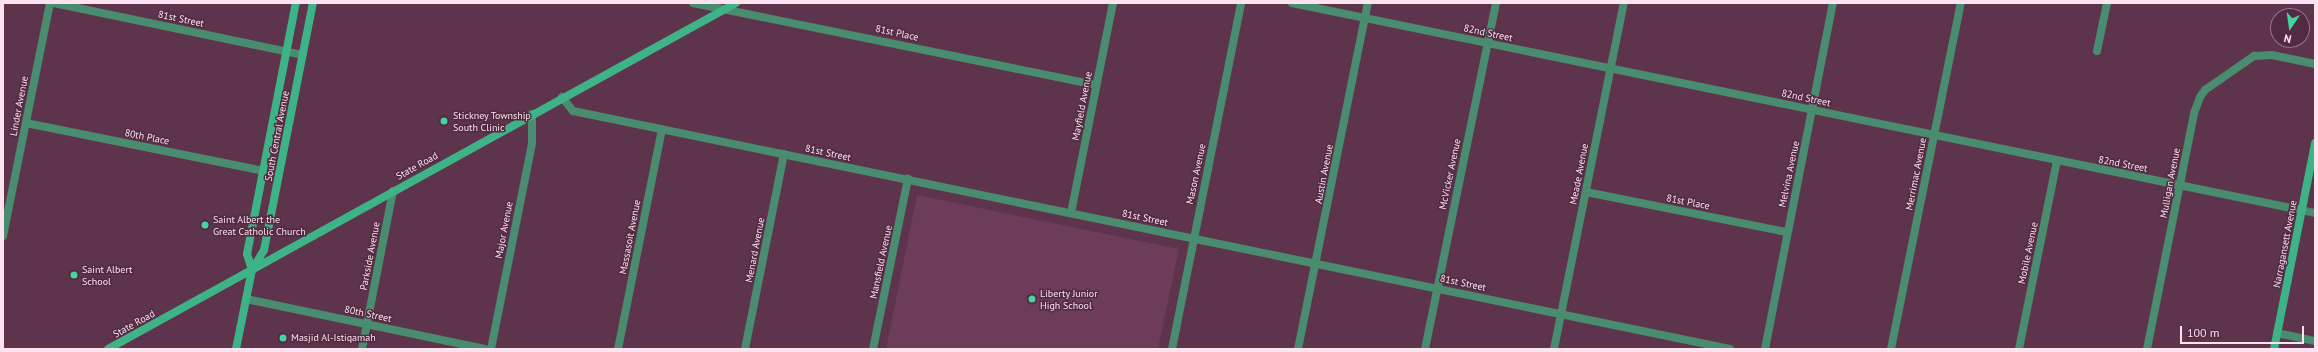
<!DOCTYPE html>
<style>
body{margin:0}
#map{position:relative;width:2318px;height:352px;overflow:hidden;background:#5d344c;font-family:"PT Sans",sans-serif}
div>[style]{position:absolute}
.built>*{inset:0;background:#6c3c58}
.street>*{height:8px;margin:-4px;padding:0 4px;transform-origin:4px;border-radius:4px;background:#498c70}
.secondary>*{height:8px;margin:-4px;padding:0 4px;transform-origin:4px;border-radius:4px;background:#3eb388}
.dots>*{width:11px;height:11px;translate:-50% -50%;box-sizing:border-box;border:2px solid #522a42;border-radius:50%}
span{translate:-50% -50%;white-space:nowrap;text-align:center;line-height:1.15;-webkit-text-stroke:3px #522a42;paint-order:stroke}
.street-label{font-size:10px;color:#fde2f0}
.poi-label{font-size:10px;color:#fde2f0}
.left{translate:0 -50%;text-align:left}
.frame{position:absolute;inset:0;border:4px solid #fde2f0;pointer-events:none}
.north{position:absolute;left:2270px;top:8px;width:40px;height:40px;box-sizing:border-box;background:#522a42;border:1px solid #967488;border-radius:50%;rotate:193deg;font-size:11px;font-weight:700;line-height:16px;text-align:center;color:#fde2f0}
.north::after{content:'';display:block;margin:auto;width:14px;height:18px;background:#43d4a0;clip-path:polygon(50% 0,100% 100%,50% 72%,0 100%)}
.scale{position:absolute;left:2180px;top:326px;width:124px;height:18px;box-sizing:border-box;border:2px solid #fde2f0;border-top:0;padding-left:5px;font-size:12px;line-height:14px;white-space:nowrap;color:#fde2f0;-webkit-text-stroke:3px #522a42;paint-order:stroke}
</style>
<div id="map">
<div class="built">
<div style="clip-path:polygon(917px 195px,1179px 249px,1158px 349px,886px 349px)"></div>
</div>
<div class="street">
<div style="left:54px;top:3px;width:254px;rotate:11.8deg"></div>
<div style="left:693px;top:3px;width:411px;rotate:11.5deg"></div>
<div style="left:1292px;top:3px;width:1044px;rotate:11.6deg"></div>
<div style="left:2097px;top:51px;width:49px;rotate:-78.2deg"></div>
<div style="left:562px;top:97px;width:18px;rotate:52deg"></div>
<div style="left:573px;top:111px;width:1181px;rotate:11.62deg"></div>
<div style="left:26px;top:123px;width:242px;rotate:11.4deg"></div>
<div style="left:1586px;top:192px;width:205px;rotate:11.3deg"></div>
<div style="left:1071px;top:213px;width:214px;rotate:-78.7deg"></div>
<div style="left:3px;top:236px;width:238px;rotate:-78.6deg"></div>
<div style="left:246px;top:299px;width:244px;rotate:11.8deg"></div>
<div style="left:2277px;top:333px;width:39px;rotate:12deg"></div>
<div style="left:362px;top:349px;width:161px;rotate:-78.9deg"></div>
<div style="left:491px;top:349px;width:210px;rotate:-78.7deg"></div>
<div style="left:532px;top:143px;width:29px;rotate:-90deg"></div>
<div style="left:618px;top:349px;width:224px;rotate:-78.7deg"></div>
<div style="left:745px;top:349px;width:199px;rotate:-78.7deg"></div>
<div style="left:873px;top:349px;width:174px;rotate:-78.4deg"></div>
<div style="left:1172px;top:349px;width:353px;rotate:-78.7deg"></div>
<div style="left:1298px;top:349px;width:353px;rotate:-78.6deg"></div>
<div style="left:1425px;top:349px;width:353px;rotate:-78.4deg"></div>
<div style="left:1554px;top:349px;width:353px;rotate:-78.6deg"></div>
<div style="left:1765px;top:349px;width:353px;rotate:-78.9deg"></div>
<div style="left:1891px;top:349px;width:353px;rotate:-78.6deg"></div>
<div style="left:2019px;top:349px;width:192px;rotate:-78.6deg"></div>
<div style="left:2147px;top:349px;width:241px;rotate:-78.7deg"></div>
<div style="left:2194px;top:113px;width:17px;rotate:-69deg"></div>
<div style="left:2200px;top:97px;width:9px;rotate:-54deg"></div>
<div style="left:2205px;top:90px;width:60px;rotate:-34.8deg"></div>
<div style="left:2254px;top:56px;width:18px;rotate:-3deg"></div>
<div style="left:2272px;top:55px;width:44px;rotate:11.8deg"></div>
</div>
<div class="secondary">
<div style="left:252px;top:270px;width:17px;rotate:-107deg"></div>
<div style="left:247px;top:254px;width:256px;rotate:-79deg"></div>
<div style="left:108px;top:349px;width:717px;rotate:-28.85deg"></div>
<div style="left:236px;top:349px;width:81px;rotate:-78.6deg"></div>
<div style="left:252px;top:270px;width:23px;rotate:-59deg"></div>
<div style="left:264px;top:250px;width:252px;rotate:-78.8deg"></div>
<div style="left:2274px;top:349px;width:210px;rotate:-78.7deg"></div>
</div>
<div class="dots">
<div style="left:444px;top:121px;background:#43d4a0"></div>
<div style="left:205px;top:225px;background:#43d4a0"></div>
<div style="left:74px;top:275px;background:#43d4a0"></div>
<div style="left:1032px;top:299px;background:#43d4a0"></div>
<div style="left:283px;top:338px;background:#43d4a0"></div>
</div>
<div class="street-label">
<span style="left:181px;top:19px;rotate:12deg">81st Street</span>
<span style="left:897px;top:33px;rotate:12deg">81st Place</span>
<span style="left:1488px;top:33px;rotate:12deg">82nd Street</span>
<span style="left:1806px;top:98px;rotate:12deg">82nd Street</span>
<span style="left:19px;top:106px;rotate:-79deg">Linder Avenue</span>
<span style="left:1082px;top:106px;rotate:-79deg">Mayfield Avenue</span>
<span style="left:277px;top:136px;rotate:-79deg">South Central Avenue</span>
<span style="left:147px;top:137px;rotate:11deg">80th Place</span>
<span style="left:828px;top:153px;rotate:12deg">81st Street</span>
<span style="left:2123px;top:164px;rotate:11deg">82nd Street</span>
<span style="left:417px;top:166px;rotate:-29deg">State Road</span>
<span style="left:1196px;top:174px;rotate:-78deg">Mason Avenue</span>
<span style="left:1324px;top:174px;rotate:-79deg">Austin Avenue</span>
<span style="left:1450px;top:174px;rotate:-78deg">McVicker Avenue</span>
<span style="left:1579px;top:174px;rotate:-79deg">Meade Avenue</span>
<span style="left:1789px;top:174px;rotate:-78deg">Melvina Avenue</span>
<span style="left:1916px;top:174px;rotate:-79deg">Merrimac Avenue</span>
<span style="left:2170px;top:183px;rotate:-79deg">Mulligan Avenue</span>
<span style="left:1688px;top:202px;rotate:11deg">81st Place</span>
<span style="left:1145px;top:218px;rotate:12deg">81st Street</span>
<span style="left:504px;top:230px;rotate:-79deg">Major Avenue</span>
<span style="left:630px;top:237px;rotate:-79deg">Massasoit Avenue</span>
<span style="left:2285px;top:244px;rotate:-79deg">Narragansett Avenue</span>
<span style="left:755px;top:250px;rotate:-79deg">Menard Avenue</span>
<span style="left:2028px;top:253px;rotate:-78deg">Mobile Avenue</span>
<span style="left:370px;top:256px;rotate:-79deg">Parkside Avenue</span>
<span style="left:881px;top:262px;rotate:-78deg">Mansfield Avenue</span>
<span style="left:1463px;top:283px;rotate:12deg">81st Street</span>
<span style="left:368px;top:314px;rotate:12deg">80th Street</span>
<span style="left:134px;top:324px;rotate:-29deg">State Road</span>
</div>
<div class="poi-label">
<span class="left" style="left:453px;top:121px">Stickney Township<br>South Clinic</span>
<span class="left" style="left:213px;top:225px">Saint Albert the<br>Great Catholic Church</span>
<span class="left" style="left:82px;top:275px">Saint Albert<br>School</span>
<span class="left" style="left:1040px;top:299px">Liberty Junior<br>High School</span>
<span class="left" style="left:291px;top:338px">Masjid Al-Istiqamah</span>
</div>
<div class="frame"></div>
<div class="north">N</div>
<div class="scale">100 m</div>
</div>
